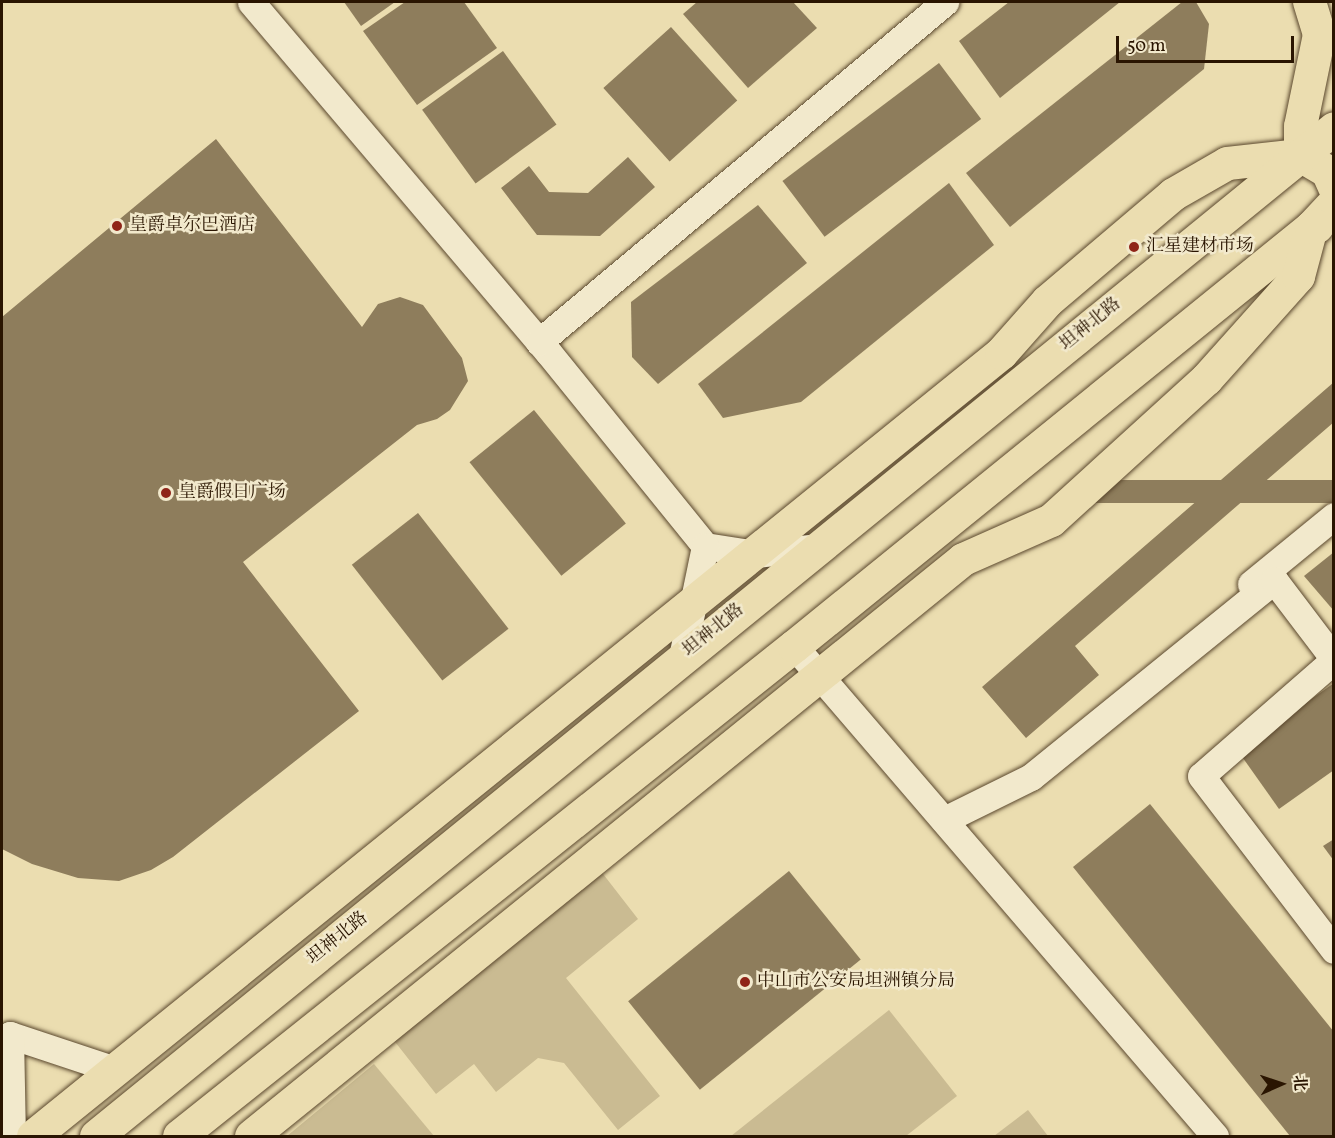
<!DOCTYPE html>
<meta charset="utf-8">
<style>
body{margin:0}
#map{position:relative;width:1335px;height:1138px;overflow:hidden;background:#ebddb0;font-family:Vollkorn,"Noto Serif SC",serif}
div>[style]{position:absolute}
.green>*{inset:0;background:#cabb92}
.building>*{inset:0;background:#8e7d5c;transform-origin:0 0}
.roads{filter:drop-shadow(0 0 2px #5a472d) drop-shadow(0 0 2px #5a472d)}
.minor>*{height:27px;margin:-13.5px;padding:0 13.5px;transform-origin:13.5px;border-radius:13.5px;background:#f2e9cc}
.major>*{height:33px;margin:-16.5px;padding:0 16.5px;transform-origin:16.5px;border-radius:16.5px;background:#ebddb0}
.dots>*{width:16px;height:16px;translate:-50% -50%;box-sizing:border-box;border:3px solid #f2e9cc;border-radius:50%}
span{translate:-50% -50%;white-space:nowrap;text-align:center;line-height:1.15;-webkit-text-stroke:5px #f2e9cc;paint-order:stroke}
.poi-label{font-size:18px;color:#2a1501}
.left{translate:0 -50%;text-align:left}
.street-label{font-size:18px;color:#2a1501}
.frame{position:absolute;inset:0;border:3px solid #2a1501;pointer-events:none}
.north{position:absolute;left:1251px;top:1054px;width:60px;height:60px;-webkit-text-stroke:4px #f2e9cc;paint-order:stroke;rotate:87deg;font-size:16px;font-weight:700;line-height:24px;text-align:center;color:#2a1501}
.north::after{content:'';display:block;margin:auto;width:21px;height:27px;background:#2a1501;clip-path:polygon(50% 0,100% 100%,50% 72%,0 100%)}
.scale{position:absolute;left:1116px;top:36px;width:178px;height:27px;box-sizing:border-box;border:3px solid #2a1501;border-top:0;padding-left:8px;font-size:18px;line-height:21px;white-space:nowrap;color:#2a1501;-webkit-text-stroke:4px #f2e9cc;paint-order:stroke}
</style>
<div id="map">
<div class="green">
<div style="clip-path:polygon(600px 870px,638px 919px,566px 978px,660px 1096px,618px 1130px,564px 1063px,538px 1058px,496px 1092px,474px 1064px,436px 1094px,392px 1038px)"></div>
<div style="clip-path:polygon(889px 1010px,957px 1096px,906px 1136px,731px 1136px)"></div>
<div style="clip-path:polygon(374px 1064px,434px 1136px,287px 1136px)"></div>
<div style="clip-path:polygon(1028px 1110px,1048px 1136px,994px 1136px)"></div>
</div>
<div class="building">
<div style="clip-path:polygon(344px 2px,395px 2px,361px 26px)"></div>
<div style="clip-path:polygon(405px 2px,464px 2px,497px 48px,417px 105px,363px 31px)"></div>
<div style="clip-path:polygon(697px 2px,793px 2px,817px 28px,748px 88px,683px 14px)"></div>
<div style="clip-path:polygon(1009px 2px,1120px 2px,1000px 98px,959px 41px)"></div>
<div style="clip-path:polygon(1182px 2px,1196px 2px,1209px 24px,1204px 69px,1010px 227px,966px 173px)"></div>
<div style="left:671px;top:27px;width:99px;height:91px;rotate:48deg"></div>
<div style="left:503px;top:51px;width:91px;height:100px;rotate:54deg"></div>
<div style="left:939px;top:63px;width:70px;height:196px;rotate:53deg"></div>
<div style="clip-path:polygon(216px 139px,362px 327px,378px 304px,400px 297px,423px 305px,462px 358px,468px 381px,450px 410px,437px 419px,417px 425px,243px 562px,359px 711px,173px 857px,151px 870px,119px 881px,78px 878px,32px 864px,2px 849px,2px 317px)"></div>
<div style="clip-path:polygon(628px 157px,655px 187px,600px 236px,537px 235px,501px 188px,529px 166px,549px 192px,588px 193px)"></div>
<div style="clip-path:polygon(949px 183px,994px 245px,801px 402px,723px 418px,698px 384px)"></div>
<div style="clip-path:polygon(758px 205px,807px 263px,658px 384px,632px 357px,631px 302px)"></div>
<div style="clip-path:polygon(1334px 382px,1334px 422px,1075px 646px,1099px 675px,1026px 738px,982px 687px)"></div>
<div style="left:534px;top:410px;width:146px;height:83px;rotate:51deg"></div>
<div style="left:1334px;top:480px;width:23px;height:257px;rotate:90deg"></div>
<div style="left:418px;top:513px;width:147px;height:84px;rotate:52deg"></div>
<div style="clip-path:polygon(1334px 552px,1334px 611px,1304px 576px)"></div>
<div style="clip-path:polygon(1334px 683px,1334px 770px,1279px 809px,1238px 751px)"></div>
<div style="clip-path:polygon(1150px 804px,1334px 1032px,1334px 1136px,1290px 1136px,1073px 867px)"></div>
<div style="clip-path:polygon(1334px 839px,1334px 861px,1323px 846px)"></div>
<div style="left:789px;top:871px;width:114px;height:207px;rotate:51deg"></div>
</div>
<div class="roads">
<div class="minor">
<div style="left:251px;top:2px;width:459px;rotate:49.7deg"></div>
<div style="left:548px;top:352px;width:250px;rotate:51deg"></div>
<div style="left:705px;top:546px;width:52px;rotate:8.9deg"></div>
<div style="left:756px;top:554px;width:61px;rotate:-6.5deg"></div>
<div style="left:539px;top:342px;width:530px;rotate:-39.94deg"></div>
<div style="left:1251px;top:584px;width:107px;rotate:-39.3deg"></div>
<div style="left:794px;top:646px;width:646px;rotate:49.33deg"></div>
<div style="left:682px;top:657px;width:113px;rotate:-78.3deg"></div>
<div style="left:1334px;top:660px;width:176px;rotate:138.9deg"></div>
<div style="left:1201px;top:776px;width:219px;rotate:52.6deg"></div>
<div style="left:944px;top:820px;width:97px;rotate:-26.3deg"></div>
<div style="left:1031px;top:777px;width:313px;rotate:-39deg"></div>
<div style="left:1274px;top:580px;width:99px;rotate:52.8deg"></div>
<div style="left:10px;top:1035px;width:111px;rotate:18.4deg"></div>
<div style="left:10px;top:1035px;width:101px;rotate:88.9deg"></div>
</div>
<div class="major">
<div style="left:1300px;top:155px;width:29px;rotate:-90deg"></div>
<div style="left:1300px;top:126px;width:94px;rotate:-78.3deg"></div>
<div style="left:1319px;top:34px;width:34px;rotate:-107deg"></div>
<div style="left:33px;top:1136px;width:1245px;rotate:-38.97deg"></div>
<div style="left:1001px;top:353px;width:69px;rotate:-48.5deg"></div>
<div style="left:1047px;top:301px;width:165px;rotate:-40.3deg"></div>
<div style="left:1173px;top:194px;width:62px;rotate:-29.9deg"></div>
<div style="left:1227px;top:163px;width:73px;rotate:-6.3deg"></div>
<div style="left:1300px;top:155px;width:31px;rotate:31deg"></div>
<div style="left:1327px;top:171px;width:17px;rotate:66deg"></div>
<div style="left:96px;top:1136px;width:1596px;rotate:-39.15deg"></div>
<div style="left:179px;top:1136px;width:786px;rotate:-38.55deg"></div>
<div style="left:794px;top:646px;width:665px;rotate:-39.02deg"></div>
<div style="left:1311px;top:227px;width:34px;rotate:-47deg"></div>
<div style="left:251px;top:1136px;width:916px;rotate:-39.02deg"></div>
<div style="left:963px;top:559px;width:96px;rotate:-23.9deg"></div>
<div style="left:1051px;top:520px;width:210px;rotate:-42.3deg"></div>
<div style="left:1206px;top:379px;width:138px;rotate:-48.2deg"></div>
<div style="left:1298px;top:276px;width:51px;rotate:-75.1deg"></div>
<div style="left:1311px;top:227px;width:6px;rotate:-9deg"></div>
</div>
</div>
<div class="dots">
<div style="left:117px;top:226px;background:#8f2418"></div>
<div style="left:1134px;top:247px;background:#8f2418"></div>
<div style="left:166px;top:493px;background:#8f2418"></div>
<div style="left:745px;top:982px;background:#8f2418"></div>
</div>
<div class="poi-label">
<span class="left" style="left:129px;top:226px">皇爵卓尔巴酒店</span>
<span class="left" style="left:1146px;top:247px">汇星建材市场</span>
<span class="left" style="left:178px;top:493px">皇爵假日广场</span>
<span class="left" style="left:757px;top:982px">中山市公安局坦洲镇分局</span>
</div>
<div class="street-label">
<span style="left:1091px;top:325px;rotate:-39deg">坦神北路</span>
<span style="left:714px;top:631px;rotate:-39deg">坦神北路</span>
<span style="left:338px;top:939px;rotate:-39deg">坦神北路</span>
</div>
<div class="frame"></div>
<div class="north">北</div>
<div class="scale">50 m</div>
</div>
